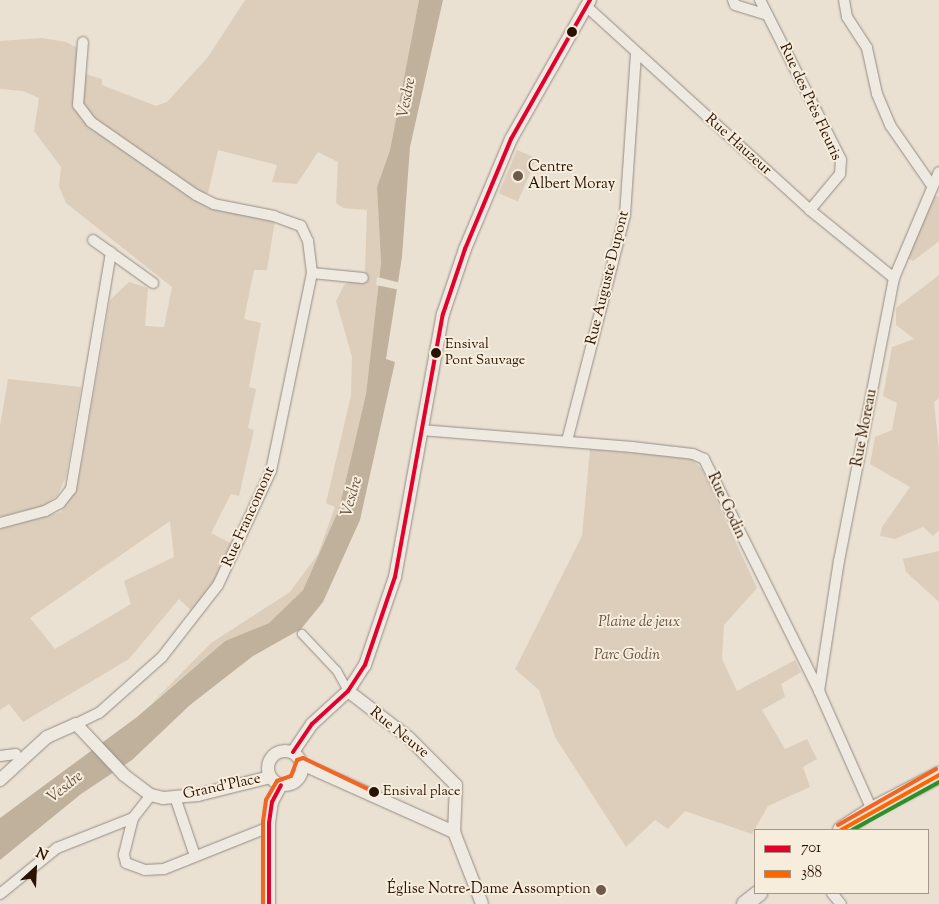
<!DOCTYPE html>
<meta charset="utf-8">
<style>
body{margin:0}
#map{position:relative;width:939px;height:904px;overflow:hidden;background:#eae1d3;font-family:"Sorts Mill Goudy",serif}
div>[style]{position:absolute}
.green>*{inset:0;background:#dccebb;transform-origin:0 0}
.water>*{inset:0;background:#c0b19d}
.pier>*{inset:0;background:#eae1d3}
.roads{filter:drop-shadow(0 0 1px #958c83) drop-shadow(0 0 1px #958c83)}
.pedestrian>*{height:8px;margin:-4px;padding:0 4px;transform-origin:4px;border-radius:4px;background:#eeeae2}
.minor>*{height:10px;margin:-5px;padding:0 5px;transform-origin:5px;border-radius:5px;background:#eeeae2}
.tertiary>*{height:12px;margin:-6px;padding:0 6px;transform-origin:6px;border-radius:6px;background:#eeeae2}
.tertiary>.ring{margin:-6px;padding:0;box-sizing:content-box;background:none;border:12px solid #eeeae2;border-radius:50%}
.primary>*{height:16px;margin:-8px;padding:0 8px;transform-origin:8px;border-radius:8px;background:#ebe5dd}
.bus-1>*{height:4px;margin:-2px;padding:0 2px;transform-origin:2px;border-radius:2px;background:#e4002b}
.bus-2>*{height:4px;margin:-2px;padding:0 2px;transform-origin:2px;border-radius:2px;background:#f60}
.bus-3>*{height:4px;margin:-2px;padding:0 2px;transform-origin:2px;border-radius:2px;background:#2e9028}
.bus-4>*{height:4px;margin:-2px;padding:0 2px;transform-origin:2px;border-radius:2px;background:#f26522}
.dots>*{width:14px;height:14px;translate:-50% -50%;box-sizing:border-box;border:2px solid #f7eddd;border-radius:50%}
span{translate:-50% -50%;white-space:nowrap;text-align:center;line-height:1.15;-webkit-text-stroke:4px #f7eddd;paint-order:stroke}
.bus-label{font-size:14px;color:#291202}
.left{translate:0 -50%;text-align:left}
.street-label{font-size:15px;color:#291202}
.poi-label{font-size:15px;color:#291202}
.right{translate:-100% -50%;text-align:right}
.park-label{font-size:15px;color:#644f3c;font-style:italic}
.water-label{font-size:16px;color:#65503d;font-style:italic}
.legend{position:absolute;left:754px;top:829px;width:175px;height:65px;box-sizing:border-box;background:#f7eddd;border:1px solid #a59585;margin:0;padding:6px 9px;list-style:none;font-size:15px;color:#291202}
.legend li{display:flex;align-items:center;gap:10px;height:25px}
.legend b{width:25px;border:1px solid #a59585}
.north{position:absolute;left:10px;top:844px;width:50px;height:50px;-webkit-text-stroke:4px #f7eddd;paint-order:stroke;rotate:25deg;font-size:14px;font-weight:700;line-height:20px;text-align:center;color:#291202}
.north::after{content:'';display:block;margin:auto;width:18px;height:22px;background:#291202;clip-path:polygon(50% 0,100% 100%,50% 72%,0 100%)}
</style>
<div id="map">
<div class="green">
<div style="clip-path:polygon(245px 0,419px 0,390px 150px,377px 187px,381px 263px,374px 326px,366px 394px,339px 509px,303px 590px,269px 623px,225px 641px,152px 703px,211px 643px,290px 592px,318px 554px,335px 507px,326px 503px,351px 395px,352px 357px,336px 301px,344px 285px,365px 272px,367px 210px,343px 208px,336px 203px,338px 162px,318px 152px,297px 184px,272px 182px,277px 165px,218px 150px,208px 193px,195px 194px,115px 139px,80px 104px,82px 73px,102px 79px,102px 85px,156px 106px,167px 102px,208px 57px)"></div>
<div style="clip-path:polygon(evenodd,42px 38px,66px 42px,81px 50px,82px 117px,207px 207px,275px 221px,267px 270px,254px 270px,244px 319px,261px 323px,249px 387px,256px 389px,248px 428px,254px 430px,239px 496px,231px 494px,211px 533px,236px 546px,194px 613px,179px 599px,129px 659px,23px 722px,9px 704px,0 710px,0 529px,61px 512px,77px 488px,110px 300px,129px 282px,148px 288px,145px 326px,164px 327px,172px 287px,66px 203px,59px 186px,61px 167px,34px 131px,39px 98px,23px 91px,0 89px,0 41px,42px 38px,170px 521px,174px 557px,124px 581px,131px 604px,55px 649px,30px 618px,170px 521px)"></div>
<div style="left:517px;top:150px;width:21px;height:47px;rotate:23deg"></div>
<div style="clip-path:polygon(930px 194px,939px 197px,939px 241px,913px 261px,904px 256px)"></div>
<div style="clip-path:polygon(939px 275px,939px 398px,934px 402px,939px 450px,939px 530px,933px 536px,923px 527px,895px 539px,880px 536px,882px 527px,910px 487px,870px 464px,875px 437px,892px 430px,897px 403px,883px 396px,892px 347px,914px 339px,896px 325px,896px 308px)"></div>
<div style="clip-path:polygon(8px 379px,81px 387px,66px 477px,57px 496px,43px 506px,0 517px,0 426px)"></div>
<div style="clip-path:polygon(590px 449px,690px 458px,702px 469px,757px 588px,724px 625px,722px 659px,737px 691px,795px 660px,801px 672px,781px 684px,785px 697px,762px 710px,785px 749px,807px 739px,817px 759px,803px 767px,810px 787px,768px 806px,752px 834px,685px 811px,668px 829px,655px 820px,626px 847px,555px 737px,539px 690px,515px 669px,582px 536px)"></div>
<div style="clip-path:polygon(939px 551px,939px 602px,906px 572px,903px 559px)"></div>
</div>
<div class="water">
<div style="clip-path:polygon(419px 0,443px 0,410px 147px,402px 257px,386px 359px,395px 362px,360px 520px,323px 602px,301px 629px,253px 656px,190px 705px,132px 760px,81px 794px,0 860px,0 818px,137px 717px,225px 641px,269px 623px,303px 590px,339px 509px,366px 394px,381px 263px,377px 187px,390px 150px)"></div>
</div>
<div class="pier">
<div style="clip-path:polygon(377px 277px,401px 283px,400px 290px,376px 285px)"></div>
</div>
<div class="roads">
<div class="pedestrian">
<div style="left:302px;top:634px;width:51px;rotate:46.6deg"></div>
<div style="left:337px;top:671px;width:23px;rotate:61deg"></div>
</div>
<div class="minor">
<div style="left:733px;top:0;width:5px;rotate:68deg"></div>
<div style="left:735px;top:5px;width:34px;rotate:17deg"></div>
<div style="left:760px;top:0;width:179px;rotate:63.1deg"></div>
<div style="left:841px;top:160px;width:14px;rotate:94deg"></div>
<div style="left:840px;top:174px;width:47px;rotate:129.8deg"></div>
<div style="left:844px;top:0;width:17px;rotate:80deg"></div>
<div style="left:847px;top:17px;width:37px;rotate:57deg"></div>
<div style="left:867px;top:48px;width:47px;rotate:77.7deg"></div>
<div style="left:877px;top:94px;width:34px;rotate:67deg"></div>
<div style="left:890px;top:125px;width:75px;rotate:55.3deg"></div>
<div style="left:586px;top:6px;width:303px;rotate:42.3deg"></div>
<div style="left:810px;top:210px;width:108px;rotate:39deg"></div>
<div style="left:93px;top:240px;width:74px;rotate:35.6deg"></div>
<div style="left:312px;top:273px;width:51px;rotate:5.6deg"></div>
<div style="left:421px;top:430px;width:212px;rotate:4.6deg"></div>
<div style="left:632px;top:447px;width:61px;rotate:6.5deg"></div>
<div style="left:693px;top:454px;width:12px;rotate:24deg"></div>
<div style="left:704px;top:459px;width:259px;rotate:63.6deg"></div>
<div style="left:819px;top:691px;width:130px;rotate:66deg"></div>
<div style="left:567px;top:441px;width:233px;rotate:-75.6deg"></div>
<div style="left:625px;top:215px;width:162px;rotate:-86.1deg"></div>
<div style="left:0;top:523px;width:47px;rotate:-14.9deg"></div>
<div style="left:45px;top:511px;width:17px;rotate:-28deg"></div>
<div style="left:60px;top:503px;width:18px;rotate:-52deg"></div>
<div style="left:71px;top:489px;width:240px;rotate:-80.4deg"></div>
<div style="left:819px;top:691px;width:132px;rotate:-81.3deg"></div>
<div style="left:839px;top:561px;width:288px;rotate:-79deg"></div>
<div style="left:894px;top:278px;width:115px;rotate:-67deg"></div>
<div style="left:76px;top:724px;width:25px;rotate:-26deg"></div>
<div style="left:99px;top:713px;width:84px;rotate:-41.6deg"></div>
<div style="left:162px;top:657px;width:91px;rotate:-52.1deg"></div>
<div style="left:218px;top:585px;width:126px;rotate:-65.1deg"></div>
<div style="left:271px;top:471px;width:202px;rotate:-78.3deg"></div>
<div style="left:312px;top:273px;width:32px;rotate:-97deg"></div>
<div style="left:308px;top:241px;width:17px;rotate:-115deg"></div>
<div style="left:301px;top:226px;width:29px;rotate:-160deg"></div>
<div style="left:274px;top:216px;width:61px;rotate:-168.7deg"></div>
<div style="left:214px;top:204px;width:20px;rotate:-153deg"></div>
<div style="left:196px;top:195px;width:128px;rotate:-145.2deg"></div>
<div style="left:91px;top:122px;width:21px;rotate:-127deg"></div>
<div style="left:78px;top:105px;width:63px;rotate:-85.5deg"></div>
<div style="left:0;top:756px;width:16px;rotate:-7deg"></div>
<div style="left:151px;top:795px;width:29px;rotate:128deg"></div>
<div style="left:133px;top:818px;width:38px;rotate:104deg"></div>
<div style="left:124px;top:855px;width:8px;rotate:76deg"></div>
<div style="left:126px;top:863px;width:20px;rotate:20deg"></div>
<div style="left:145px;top:870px;width:19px;rotate:-3deg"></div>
<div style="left:164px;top:869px;width:113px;rotate:-21.8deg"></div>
<div style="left:175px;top:797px;width:62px;rotate:71.3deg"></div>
<div style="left:832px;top:893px;width:14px;rotate:51deg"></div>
<div style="left:0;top:894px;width:73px;rotate:-38.9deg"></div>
<div style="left:57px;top:848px;width:82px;rotate:-21.5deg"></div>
</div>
<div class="tertiary">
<div style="left:348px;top:691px;width:77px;rotate:37.6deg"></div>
<div style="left:409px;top:738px;width:66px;rotate:45deg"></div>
<div style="left:456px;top:785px;width:47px;rotate:92.4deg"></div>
<div style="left:454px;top:832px;width:77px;rotate:68.7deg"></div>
<div class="ring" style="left:268px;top:751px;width:22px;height:22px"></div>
<div style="left:293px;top:752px;width:34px;rotate:-56deg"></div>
<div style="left:312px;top:724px;width:49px;rotate:-42.5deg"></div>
<div style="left:348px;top:691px;width:31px;rotate:-57deg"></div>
<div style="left:365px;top:665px;width:93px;rotate:-71.2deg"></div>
<div style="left:395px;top:577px;width:267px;rotate:-79.7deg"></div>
<div style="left:443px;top:314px;width:69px;rotate:-71.3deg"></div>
<div style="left:465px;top:249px;width:119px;rotate:-67.3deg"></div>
<div style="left:511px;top:139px;width:160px;rotate:-60.4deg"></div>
<div style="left:302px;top:764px;width:167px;rotate:24.1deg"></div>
<div style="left:0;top:780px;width:64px;rotate:-42.5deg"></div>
<div style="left:47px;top:737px;width:32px;rotate:-24deg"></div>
<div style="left:76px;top:724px;width:70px;rotate:46.7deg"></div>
<div style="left:124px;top:775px;width:34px;rotate:37deg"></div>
<div style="left:151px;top:795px;width:12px;rotate:14deg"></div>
<div style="left:163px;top:798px;width:35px;rotate:-5deg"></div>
<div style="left:198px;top:795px;width:74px;rotate:-14deg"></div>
<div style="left:269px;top:904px;width:81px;rotate:-90deg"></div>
<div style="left:269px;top:823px;width:21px;rotate:-82deg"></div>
<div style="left:272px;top:802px;width:19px;rotate:-62deg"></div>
</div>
<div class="primary">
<div style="left:841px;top:830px;width:37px;rotate:-33deg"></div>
<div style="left:872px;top:810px;width:76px;rotate:-27.6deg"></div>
<div style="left:745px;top:904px;width:18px;rotate:-38deg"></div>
</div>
</div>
<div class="bus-1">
<div style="left:293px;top:752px;width:34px;rotate:-56deg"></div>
<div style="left:312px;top:724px;width:49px;rotate:-42.5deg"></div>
<div style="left:348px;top:691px;width:31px;rotate:-57deg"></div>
<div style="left:365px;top:665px;width:93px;rotate:-71.2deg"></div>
<div style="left:395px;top:577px;width:267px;rotate:-79.7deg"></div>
<div style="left:443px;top:314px;width:69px;rotate:-71.3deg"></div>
<div style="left:465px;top:249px;width:119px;rotate:-67.3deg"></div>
<div style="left:511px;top:139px;width:160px;rotate:-60.4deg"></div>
<div style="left:269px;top:904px;width:81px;rotate:-90deg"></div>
<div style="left:269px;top:823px;width:21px;rotate:-82deg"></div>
<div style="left:272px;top:802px;width:19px;rotate:-62deg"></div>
</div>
<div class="bus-2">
<div style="left:841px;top:830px;width:112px;rotate:-29.3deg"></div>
</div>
<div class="bus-3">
<div style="left:852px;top:830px;width:99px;rotate:-28.9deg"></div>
</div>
<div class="bus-4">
<div style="left:838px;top:825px;width:113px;rotate:-29.7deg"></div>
<div style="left:263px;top:904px;width:82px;rotate:-90deg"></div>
<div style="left:263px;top:822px;width:22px;rotate:-82deg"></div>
<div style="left:266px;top:800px;width:22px;rotate:-60deg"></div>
<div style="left:277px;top:781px;width:15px;rotate:-20deg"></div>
<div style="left:291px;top:776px;width:17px;rotate:-69deg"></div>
<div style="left:297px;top:760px;width:6px;rotate:-18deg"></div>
<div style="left:303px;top:758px;width:79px;rotate:25.6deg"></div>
</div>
<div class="dots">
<div style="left:572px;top:32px;background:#291202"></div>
<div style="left:518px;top:176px;background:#6d5a4b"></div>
<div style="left:436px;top:353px;background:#291202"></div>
<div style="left:374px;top:792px;background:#291202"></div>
<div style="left:601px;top:890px;background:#6d5a4b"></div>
</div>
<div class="bus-label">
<span class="left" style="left:445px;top:353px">Ensival<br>Pont Sauvage</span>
<span class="left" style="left:383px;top:792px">Ensival place</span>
</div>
<div class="street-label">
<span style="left:810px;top:102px;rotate:65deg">Rue des Près Fleuris</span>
<span style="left:738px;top:145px;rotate:42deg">Rue Hauzeur</span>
<span style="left:608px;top:278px;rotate:-76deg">Rue Auguste Dupont</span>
<span style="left:865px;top:428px;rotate:-79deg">Rue Moreau</span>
<span style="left:726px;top:506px;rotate:65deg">Rue Godin</span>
<span style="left:249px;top:517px;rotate:-66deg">Rue Francomont</span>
<span style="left:399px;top:733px;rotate:39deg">Rue Neuve</span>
<span style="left:222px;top:787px;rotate:-12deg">Grand'Place</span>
</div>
<div class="poi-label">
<span class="left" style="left:528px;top:176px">Centre<br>Albert Moray</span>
<span class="right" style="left:591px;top:890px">Église Notre-Dame Assomption</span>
</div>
<div class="park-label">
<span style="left:639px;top:623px">Plaine de jeux</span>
<span style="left:627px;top:656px">Parc Godin</span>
</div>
<div class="water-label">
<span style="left:408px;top:98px;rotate:-79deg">Vesdre</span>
<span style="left:353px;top:497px;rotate:-74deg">Vesdre</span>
<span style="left:66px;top:788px;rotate:-39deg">Vesdre</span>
</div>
<ul class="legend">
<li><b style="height:6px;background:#e4002b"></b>701</li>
<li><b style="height:6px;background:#f60"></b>388</li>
</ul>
<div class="north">N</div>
</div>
